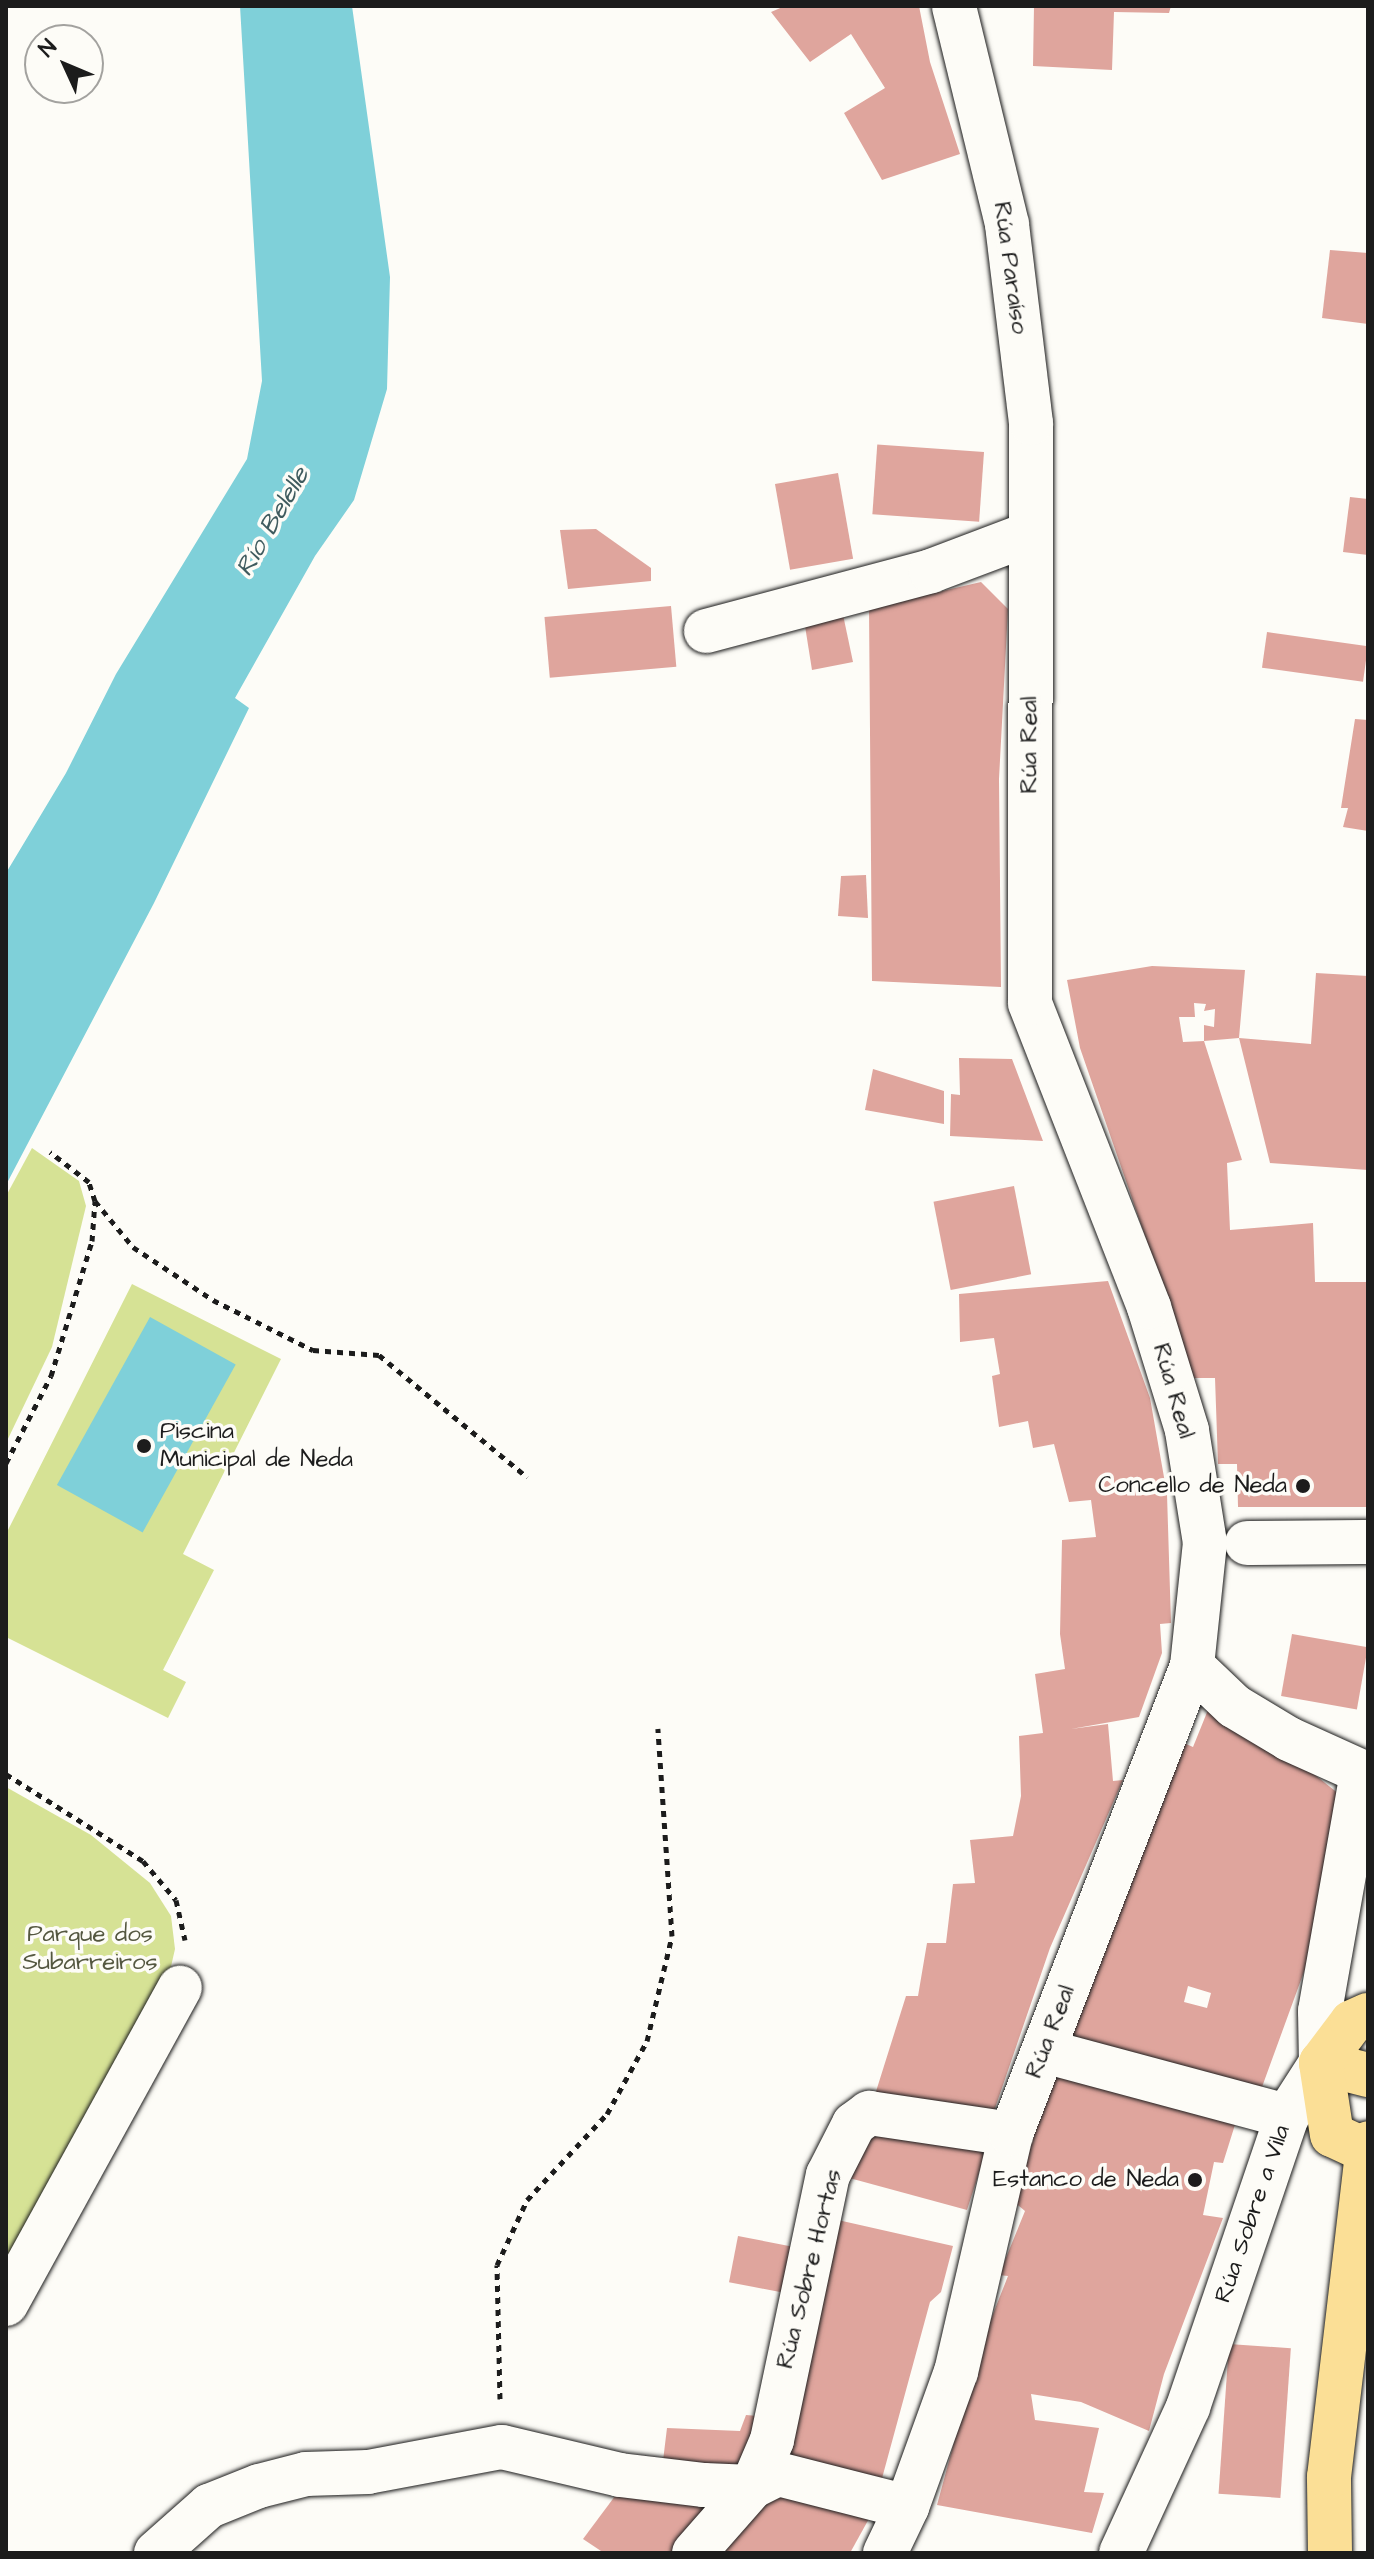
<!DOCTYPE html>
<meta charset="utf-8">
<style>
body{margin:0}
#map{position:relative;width:1374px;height:2559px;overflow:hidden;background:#fdfcf7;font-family:"Architects Daughter",sans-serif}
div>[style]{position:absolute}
.green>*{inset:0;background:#d6e295}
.water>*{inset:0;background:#7fd0d9;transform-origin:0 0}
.building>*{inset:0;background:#dfa59d;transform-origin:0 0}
.path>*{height:5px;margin-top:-2.5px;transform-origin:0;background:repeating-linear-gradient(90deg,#1c1c1c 0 6px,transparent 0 12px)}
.roads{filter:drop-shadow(0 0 2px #1c1c1c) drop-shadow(0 0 2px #1c1c1c)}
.minor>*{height:44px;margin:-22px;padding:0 22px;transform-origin:22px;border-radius:22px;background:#fdfcf7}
.major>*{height:44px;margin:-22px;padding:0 22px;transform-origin:22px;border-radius:22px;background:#fbdf96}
.dots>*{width:22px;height:22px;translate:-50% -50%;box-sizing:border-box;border:4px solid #fdfcf7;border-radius:50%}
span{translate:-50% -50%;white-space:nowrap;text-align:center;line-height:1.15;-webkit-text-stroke:7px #fdfcf7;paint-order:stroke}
.street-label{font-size:24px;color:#1c1c1c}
.poi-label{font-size:24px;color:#1c1c1c}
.left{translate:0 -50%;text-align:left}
.right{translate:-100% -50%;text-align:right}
.park-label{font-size:24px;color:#545740}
.water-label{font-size:26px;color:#3f5b5e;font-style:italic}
.frame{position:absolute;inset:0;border:8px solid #1c1c1c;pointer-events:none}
.north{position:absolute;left:24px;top:24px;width:80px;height:80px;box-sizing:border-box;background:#fdfcf7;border:2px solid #a3a29f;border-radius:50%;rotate:314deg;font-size:22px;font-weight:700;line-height:32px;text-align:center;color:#1c1c1c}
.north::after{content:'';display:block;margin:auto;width:28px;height:36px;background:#1c1c1c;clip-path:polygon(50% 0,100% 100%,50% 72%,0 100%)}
</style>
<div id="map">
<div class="green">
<div style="clip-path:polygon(32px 1148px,79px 1181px,86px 1206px,52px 1347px,6px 1443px,6px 1196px)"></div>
<div style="clip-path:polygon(132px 1284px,281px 1359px,183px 1554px,214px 1570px,163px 1670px,186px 1682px,168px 1718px,6px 1637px,6px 1534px)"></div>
<div style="clip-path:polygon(6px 1787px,91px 1835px,150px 1883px,171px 1916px,175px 1949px,167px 1984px,6px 2271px)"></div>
</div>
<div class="water">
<div style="clip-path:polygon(240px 6px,352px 6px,390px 277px,387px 389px,354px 500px,315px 556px,235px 698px,249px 708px,154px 903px,6px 1185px,6px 873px,66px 773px,116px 674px,247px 459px,262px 381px)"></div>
<div style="left:150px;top:1317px;width:98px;height:192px;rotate:29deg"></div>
</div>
<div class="building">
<div style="clip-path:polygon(785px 6px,919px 6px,930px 62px,960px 154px,882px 180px,844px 113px,885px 88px,851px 34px,810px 62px,771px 12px)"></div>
<div style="clip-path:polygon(1034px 6px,1171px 6px,1169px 13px,1114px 12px,1112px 70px,1033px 66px)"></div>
<div style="clip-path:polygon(1330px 250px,1368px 253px,1368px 324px,1322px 318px)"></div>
<div style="left:984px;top:452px;width:70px;height:107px;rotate:94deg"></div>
<div style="left:838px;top:473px;width:87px;height:64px;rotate:80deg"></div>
<div style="clip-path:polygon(1350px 497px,1368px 499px,1368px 555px,1343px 552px)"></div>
<div style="clip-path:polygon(596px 529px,651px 568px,651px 581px,568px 589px,560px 530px)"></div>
<div style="clip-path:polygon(981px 582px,1008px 609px,999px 779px,1001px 987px,872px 981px,869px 608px)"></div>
<div style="left:671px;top:606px;width:61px;height:127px;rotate:85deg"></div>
<div style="clip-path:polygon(842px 610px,853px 662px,812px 670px,805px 626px)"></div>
<div style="left:1267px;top:632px;width:102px;height:36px;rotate:8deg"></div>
<div style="clip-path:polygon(1355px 719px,1368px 720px,1368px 831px,1343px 827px,1348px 808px,1341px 808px)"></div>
<div style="clip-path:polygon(866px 875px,868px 918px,838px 916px,841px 876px)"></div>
<div style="clip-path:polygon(1152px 966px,1245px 970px,1239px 1038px,1204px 1041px,1204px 1025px,1214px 1027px,1215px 1009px,1204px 1011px,1206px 1004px,1194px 1003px,1195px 1017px,1179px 1017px,1183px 1042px,1204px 1041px,1242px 1160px,1227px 1163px,1230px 1230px,1313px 1223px,1315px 1282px,1368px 1282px,1368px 1507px,1238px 1507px,1237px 1464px,1218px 1464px,1215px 1378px,1194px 1378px,1080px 1048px,1067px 980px)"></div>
<div style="clip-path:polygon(1316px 973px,1368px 976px,1368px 1170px,1270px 1163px,1239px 1038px,1311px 1044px)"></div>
<div style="clip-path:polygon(959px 1058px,1012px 1059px,1043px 1141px,950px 1136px,951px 1094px,960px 1095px)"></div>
<div style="clip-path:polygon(873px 1069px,944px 1091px,944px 1124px,865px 1110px)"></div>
<div style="left:1014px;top:1186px;width:90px;height:82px;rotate:79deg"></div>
<div style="clip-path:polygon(1108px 1281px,1150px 1398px,1167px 1494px,1171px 1623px,1160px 1624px,1162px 1653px,1139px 1717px,1071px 1729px,1108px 1724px,1113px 1781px,1123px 1780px,1050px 1948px,993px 2114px,873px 2101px,906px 1996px,918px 1996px,927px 1943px,946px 1943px,953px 1884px,975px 1883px,970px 1840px,1013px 1836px,1021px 1796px,1019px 1736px,1043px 1733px,1035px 1674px,1065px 1669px,1060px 1634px,1062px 1540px,1096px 1537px,1091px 1500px,1069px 1502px,1054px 1444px,1033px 1448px,1028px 1421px,999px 1427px,992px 1376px,1000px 1374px,994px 1338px,960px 1342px,959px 1294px)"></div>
<div style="left:1292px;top:1634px;width:77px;height:63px;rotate:10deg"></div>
<div style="clip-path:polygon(evenodd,1214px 1695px,1339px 1794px,1313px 1947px,1258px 2098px,1067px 2042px,1179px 1741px,1193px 1747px,1214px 1695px,1188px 1986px,1211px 1993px,1207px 2008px,1184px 2002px,1188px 1986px)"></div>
<div style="clip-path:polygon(1048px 2073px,1239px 2112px,1223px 2163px,1214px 2162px,1203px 2215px,1223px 2218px,1164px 2374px,1149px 2431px,1081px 2402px,1031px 2394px,1035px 2420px,1099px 2428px,1084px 2492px,1104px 2493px,1092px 2533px,937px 2505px,980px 2347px,1008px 2276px,999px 2275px,1025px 2211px,1013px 2201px)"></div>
<div style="clip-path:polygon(865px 2121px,989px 2142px,967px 2210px,842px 2176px)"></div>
<div style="clip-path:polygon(829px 2218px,953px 2246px,941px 2292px,930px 2302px,881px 2482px,778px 2455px)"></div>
<div style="left:738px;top:2236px;width:65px;height:47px;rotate:11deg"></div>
<div style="left:1229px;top:2344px;width:62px;height:150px;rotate:4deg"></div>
<div style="clip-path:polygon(746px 2415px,770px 2417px,751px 2472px,662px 2469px,667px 2428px,740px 2431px)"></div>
<div style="clip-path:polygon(776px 2480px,876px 2506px,850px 2553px,720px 2553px)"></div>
<div style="clip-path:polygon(624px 2484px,722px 2494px,681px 2553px,604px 2553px,583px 2539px)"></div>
</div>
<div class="path">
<div style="left:95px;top:1201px;width:60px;rotate:50.4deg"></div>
<div style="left:133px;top:1247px;width:96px;rotate:33.5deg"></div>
<div style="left:213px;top:1300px;width:112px;rotate:26.6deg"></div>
<div style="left:313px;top:1350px;width:66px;rotate:4.3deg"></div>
<div style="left:379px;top:1355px;width:192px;rotate:39.5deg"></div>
<div style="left:6px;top:1463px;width:98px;rotate:-62.7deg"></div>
<div style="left:51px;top:1376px;width:141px;rotate:-73.1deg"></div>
<div style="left:92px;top:1241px;width:40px;rotate:-85.7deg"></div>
<div style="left:95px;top:1201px;width:20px;rotate:-108deg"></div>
<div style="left:89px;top:1182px;width:49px;rotate:-142.4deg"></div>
<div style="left:6px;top:1774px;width:162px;rotate:32.4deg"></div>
<div style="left:143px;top:1861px;width:51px;rotate:49.8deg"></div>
<div style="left:176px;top:1900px;width:41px;rotate:77.3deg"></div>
<div style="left:500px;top:2399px;width:134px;rotate:-91.3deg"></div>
<div style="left:497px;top:2265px;width:72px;rotate:-65.2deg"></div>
<div style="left:527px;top:2200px;width:117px;rotate:-47.1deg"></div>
<div style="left:607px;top:2114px;width:83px;rotate:-61.3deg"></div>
<div style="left:647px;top:2041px;width:108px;rotate:-76.6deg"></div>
<div style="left:672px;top:1936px;width:208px;rotate:-93.9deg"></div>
</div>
<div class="roads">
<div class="minor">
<div style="left:706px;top:631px;width:233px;rotate:-14.9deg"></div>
<div style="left:931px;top:571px;width:105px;rotate:-20.7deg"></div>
<div style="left:1247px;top:1543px;width:121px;rotate:-0.5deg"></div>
<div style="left:1044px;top:2051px;width:252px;rotate:15deg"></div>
<div style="left:6px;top:2304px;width:361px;rotate:-61.2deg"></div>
<div style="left:156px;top:2553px;width:71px;rotate:-41.6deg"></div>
<div style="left:209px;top:2506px;width:54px;rotate:-21.8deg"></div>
<div style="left:259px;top:2486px;width:49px;rotate:-14.3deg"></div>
<div style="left:306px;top:2474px;width:62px;rotate:-1.8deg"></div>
<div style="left:368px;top:2472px;width:136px;rotate:-10.6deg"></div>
<div style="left:502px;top:2447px;width:121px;rotate:13.3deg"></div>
<div style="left:620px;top:2475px;width:85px;rotate:6.8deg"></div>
<div style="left:704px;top:2485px;width:48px;rotate:2.4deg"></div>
<div style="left:752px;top:2487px;width:29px;rotate:-27deg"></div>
<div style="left:778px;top:2474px;width:133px;rotate:14.3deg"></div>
<div style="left:694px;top:2553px;width:88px;rotate:-48.7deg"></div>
<div style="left:752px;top:2487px;width:51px;rotate:-66.9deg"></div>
<div style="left:772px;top:2440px;width:271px;rotate:-78.1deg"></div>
<div style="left:828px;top:2175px;width:57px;rotate:-63deg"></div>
<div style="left:854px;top:2124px;width:19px;rotate:-36deg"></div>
<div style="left:869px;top:2113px;width:144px;rotate:8.4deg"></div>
<div style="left:885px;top:2553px;width:51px;rotate:-64.4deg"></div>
<div style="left:907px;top:2507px;width:144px;rotate:-70.1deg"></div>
<div style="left:956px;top:2372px;width:244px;rotate:-77deg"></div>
<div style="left:1011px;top:2134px;width:502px;rotate:-68.86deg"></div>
<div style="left:1192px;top:1666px;width:124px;rotate:-84deg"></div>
<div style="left:1205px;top:1543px;width:114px;rotate:-99.1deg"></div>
<div style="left:1187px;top:1430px;width:129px;rotate:-107.2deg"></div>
<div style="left:1149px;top:1307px;width:326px;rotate:-111.4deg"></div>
<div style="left:1030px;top:1003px;width:580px;rotate:-89.9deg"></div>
<div style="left:1031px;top:423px;width:200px;rotate:-96.9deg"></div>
<div style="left:1007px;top:224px;width:224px;rotate:-103.7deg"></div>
<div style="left:1121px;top:2553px;width:161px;rotate:-65.3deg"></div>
<div style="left:1188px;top:2407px;width:307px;rotate:-71.2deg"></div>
<div style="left:1287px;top:2116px;width:63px;rotate:-57.3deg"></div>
<div style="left:1321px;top:2063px;width:52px;rotate:-91.1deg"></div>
<div style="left:1320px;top:2011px;width:243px;rotate:-80deg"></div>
<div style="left:1362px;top:1772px;width:80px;rotate:-155.7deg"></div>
<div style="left:1289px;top:1739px;width:64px;rotate:-149deg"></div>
<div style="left:1234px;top:1706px;width:58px;rotate:-136.4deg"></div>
</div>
<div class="major">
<div style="left:1321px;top:2063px;width:49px;rotate:14.3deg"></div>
<div style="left:1367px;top:2151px;width:38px;rotate:-155deg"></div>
<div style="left:1332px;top:2135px;width:73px;rotate:-98.7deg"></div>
<div style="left:1321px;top:2063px;width:51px;rotate:-52.9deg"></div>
<div style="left:1352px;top:2022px;width:17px;rotate:-24deg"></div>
<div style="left:1330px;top:2553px;width:76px;rotate:-90.8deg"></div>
<div style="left:1329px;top:2477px;width:336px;rotate:-83.3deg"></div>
</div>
</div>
<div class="dots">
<div style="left:144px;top:1446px;background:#1c1c1c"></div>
<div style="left:1303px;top:1486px;background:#1c1c1c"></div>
<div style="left:1195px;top:2180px;background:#1c1c1c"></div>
</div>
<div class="street-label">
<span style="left:1010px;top:268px;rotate:82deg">Rúa Paraíso</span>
<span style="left:1030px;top:745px;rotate:-90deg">Rúa Real</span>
<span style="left:1173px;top:1391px;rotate:74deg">Rúa Real</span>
<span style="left:1051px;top:2032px;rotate:-69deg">Rúa Real</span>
<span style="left:1253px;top:2214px;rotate:-71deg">Rúa Sobre a Vila</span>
<span style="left:810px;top:2269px;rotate:-76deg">Rúa Sobre Hortas</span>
</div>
<div class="poi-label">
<span class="left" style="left:160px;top:1446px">Piscina<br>Municipal de Neda</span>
<span class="right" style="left:1287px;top:1486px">Concello de Neda</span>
<span class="right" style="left:1179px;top:2180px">Estanco de Neda</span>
</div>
<div class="park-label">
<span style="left:90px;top:1949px">Parque dos<br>Subarreiros</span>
</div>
<div class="water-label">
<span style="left:273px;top:522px;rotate:-60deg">Río Belelle</span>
</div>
<div class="frame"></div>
<div class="north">N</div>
</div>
